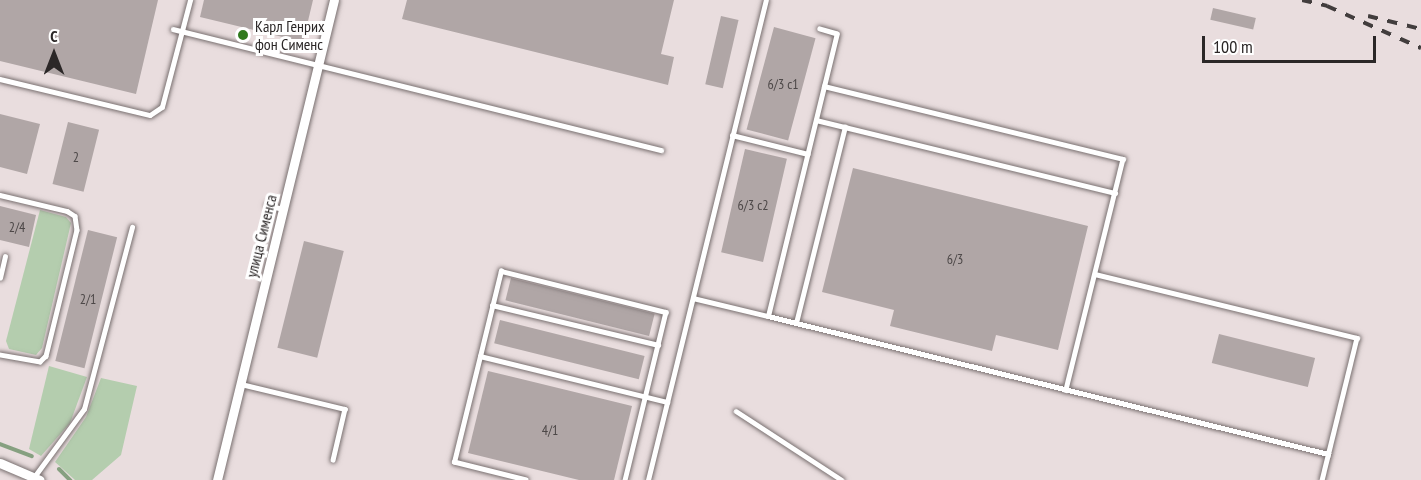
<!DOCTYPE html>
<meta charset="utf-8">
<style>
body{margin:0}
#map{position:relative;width:1421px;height:480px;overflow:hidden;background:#e9ddde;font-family:"PT Sans Narrow",sans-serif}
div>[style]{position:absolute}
.green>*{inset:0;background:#b4cdae}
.stream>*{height:4px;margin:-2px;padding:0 2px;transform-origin:2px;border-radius:2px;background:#86a080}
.building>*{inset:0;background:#b0a6a6;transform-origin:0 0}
.roads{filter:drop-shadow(0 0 2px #797070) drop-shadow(0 0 2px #797070)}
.lane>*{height:4.5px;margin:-2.25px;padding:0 2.25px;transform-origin:2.25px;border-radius:2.25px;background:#fff}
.street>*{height:9px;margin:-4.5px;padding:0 4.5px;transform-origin:4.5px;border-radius:4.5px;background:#fff}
.rail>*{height:4px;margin-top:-2px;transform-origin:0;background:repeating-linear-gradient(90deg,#423d3d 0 10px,transparent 0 20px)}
.dots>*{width:16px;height:16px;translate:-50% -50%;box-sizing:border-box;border:3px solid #fff;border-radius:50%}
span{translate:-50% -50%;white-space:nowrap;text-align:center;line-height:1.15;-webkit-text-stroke:6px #fff;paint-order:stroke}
.number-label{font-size:14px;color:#4c4747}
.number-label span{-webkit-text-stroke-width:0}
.poi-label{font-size:16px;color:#2b2727}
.left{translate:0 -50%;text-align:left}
.street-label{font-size:16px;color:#2b2727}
.north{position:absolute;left:24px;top:24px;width:60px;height:60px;-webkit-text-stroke:4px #fff;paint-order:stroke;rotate:0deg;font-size:16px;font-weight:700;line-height:24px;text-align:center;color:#2b2727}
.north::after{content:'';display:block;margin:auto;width:21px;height:27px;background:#2b2727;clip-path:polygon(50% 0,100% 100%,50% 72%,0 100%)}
.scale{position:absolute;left:1202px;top:36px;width:174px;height:27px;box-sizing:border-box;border:3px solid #2b2727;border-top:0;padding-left:8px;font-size:18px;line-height:21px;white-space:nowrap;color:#2b2727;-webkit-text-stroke:4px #fff;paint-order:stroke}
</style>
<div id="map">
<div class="green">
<div style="clip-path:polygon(40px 210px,66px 217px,71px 223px,42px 348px,36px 355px,9px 349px,6px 341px)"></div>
<div style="clip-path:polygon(49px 366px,87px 377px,70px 423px,41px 456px,29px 449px)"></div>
<div style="clip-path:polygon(101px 378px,137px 386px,121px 455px,92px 480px,75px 480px,55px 462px,86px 417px)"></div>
</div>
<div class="stream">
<div style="left:0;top:444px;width:34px;rotate:21deg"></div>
<div style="left:59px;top:469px;width:16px;rotate:45deg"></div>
</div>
<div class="building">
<div style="clip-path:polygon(0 0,158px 0,136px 94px,0 61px)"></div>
<div style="clip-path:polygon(204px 0,313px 0,303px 42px,200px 17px)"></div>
<div style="clip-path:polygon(407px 0,674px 0,661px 54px,674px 57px,668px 85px,402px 19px)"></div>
<div style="left:1213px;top:8px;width:44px;height:12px;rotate:13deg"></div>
<div style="left:721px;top:16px;width:18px;height:70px;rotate:13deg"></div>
<div style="left:774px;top:27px;width:43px;height:106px;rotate:15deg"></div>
<div style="clip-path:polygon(0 114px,40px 124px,27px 174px,0 167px)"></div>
<div style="left:68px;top:122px;width:32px;height:64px;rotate:14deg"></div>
<div style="left:745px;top:149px;width:43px;height:106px;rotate:13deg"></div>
<div style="clip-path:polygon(853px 168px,1088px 226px,1058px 350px,996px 335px,992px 351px,890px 326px,894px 310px,822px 292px)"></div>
<div style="clip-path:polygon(0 206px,36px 215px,29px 247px,0 240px)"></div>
<div style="left:88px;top:230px;width:30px;height:135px;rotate:14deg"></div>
<div style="left:304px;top:241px;width:41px;height:110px;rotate:14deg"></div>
<div style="left:511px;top:278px;width:148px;height:23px;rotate:14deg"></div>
<div style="left:500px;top:320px;width:149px;height:24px;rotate:14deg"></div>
<div style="left:1219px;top:334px;width:99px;height:30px;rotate:14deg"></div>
<div style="clip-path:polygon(488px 371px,632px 406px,614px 480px,579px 480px,468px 453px)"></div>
</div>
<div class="roads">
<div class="lane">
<div style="left:173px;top:29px;width:503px;rotate:13.93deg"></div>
<div style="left:0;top:79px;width:154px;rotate:13.5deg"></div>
<div style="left:150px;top:115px;width:14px;rotate:-34deg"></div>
<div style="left:162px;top:107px;width:111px;rotate:-75.3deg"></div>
<div style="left:824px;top:86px;width:308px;rotate:13.7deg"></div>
<div style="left:1123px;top:159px;width:238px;rotate:103.9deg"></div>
<div style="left:816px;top:120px;width:308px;rotate:13.7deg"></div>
<div style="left:732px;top:135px;width:78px;rotate:14deg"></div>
<div style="left:0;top:195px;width:69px;rotate:13.4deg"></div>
<div style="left:67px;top:211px;width:9px;rotate:32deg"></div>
<div style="left:75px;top:216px;width:14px;rotate:82deg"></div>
<div style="left:77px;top:230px;width:130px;rotate:103.8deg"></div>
<div style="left:46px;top:356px;width:8px;rotate:135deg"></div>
<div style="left:40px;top:362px;width:41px;rotate:-170.1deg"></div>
<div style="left:267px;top:205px;width:16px;rotate:14deg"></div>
<div style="left:1095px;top:274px;width:270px;rotate:13.7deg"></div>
<div style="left:1357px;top:338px;width:146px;rotate:103.8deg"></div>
<div style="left:0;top:278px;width:22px;rotate:-77deg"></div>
<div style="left:693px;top:298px;width:77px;rotate:13.5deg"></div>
<div style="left:768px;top:316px;width:290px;rotate:-76.3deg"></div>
<div style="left:837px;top:34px;width:18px;rotate:-164deg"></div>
<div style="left:492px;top:305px;width:171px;rotate:13.5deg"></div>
<div style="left:768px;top:316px;width:577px;rotate:13.84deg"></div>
<div style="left:796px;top:323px;width:202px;rotate:-76deg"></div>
<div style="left:480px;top:356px;width:193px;rotate:13.8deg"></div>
<div style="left:241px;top:384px;width:107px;rotate:13.5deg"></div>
<div style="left:345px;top:409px;width:52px;rotate:103.2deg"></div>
<div style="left:736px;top:411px;width:126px;rotate:33.1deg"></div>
<div style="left:34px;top:477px;width:84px;rotate:-53.7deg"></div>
<div style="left:84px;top:409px;width:188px;rotate:-75.2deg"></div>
<div style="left:526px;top:480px;width:74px;rotate:-166deg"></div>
<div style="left:454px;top:462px;width:197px;rotate:-76.2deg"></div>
<div style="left:501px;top:271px;width:170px;rotate:14deg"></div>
<div style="left:666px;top:312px;width:173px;rotate:103.7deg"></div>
<div style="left:648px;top:480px;width:494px;rotate:-76.2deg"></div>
</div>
<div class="street">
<div style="left:0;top:463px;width:43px;rotate:23deg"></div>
<div style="left:217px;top:480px;width:494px;rotate:-76.3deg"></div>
</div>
</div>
<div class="rail">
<div style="left:1302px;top:0;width:26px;rotate:13deg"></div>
<div style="left:1327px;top:6px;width:103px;rotate:24.1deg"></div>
<div style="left:1368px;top:16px;width:55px;rotate:13.8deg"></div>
</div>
<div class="dots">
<div style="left:243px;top:35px;background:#30791d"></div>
</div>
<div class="number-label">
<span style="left:783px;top:84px">6/3 с1</span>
<span style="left:76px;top:157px">2</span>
<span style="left:753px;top:205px">6/3 с2</span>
<span style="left:17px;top:227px">2/4</span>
<span style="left:955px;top:259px">6/3</span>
<span style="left:88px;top:299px">2/1</span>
<span style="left:550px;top:430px">4/1</span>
</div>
<div class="poi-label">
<span class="left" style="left:255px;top:35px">Карл Генрих<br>фон Сименс</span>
</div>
<div class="street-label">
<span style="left:261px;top:236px;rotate:-76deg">улица Сименса</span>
</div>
<div class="north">С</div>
<div class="scale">100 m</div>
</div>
